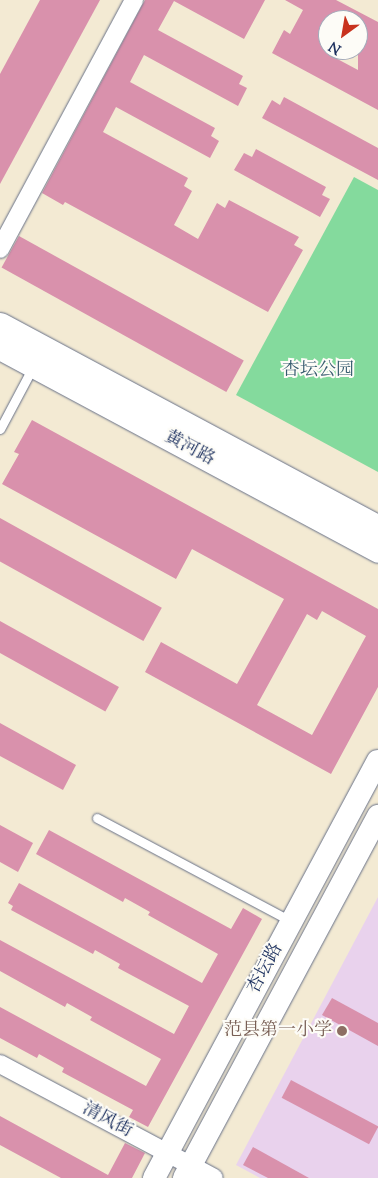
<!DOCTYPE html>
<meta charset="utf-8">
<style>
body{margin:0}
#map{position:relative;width:378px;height:1178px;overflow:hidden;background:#f3ead3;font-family:"Sorts Mill Goudy","Noto Serif SC",serif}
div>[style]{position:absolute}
.built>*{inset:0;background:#e9d2ed}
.green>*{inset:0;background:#84da9d}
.building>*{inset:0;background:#d991ac;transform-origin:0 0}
.roads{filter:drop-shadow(0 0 1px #677087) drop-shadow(0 0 1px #677087)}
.service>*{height:9px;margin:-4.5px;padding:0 4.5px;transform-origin:4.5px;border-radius:4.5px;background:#fff}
.minor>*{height:18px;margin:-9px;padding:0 9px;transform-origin:9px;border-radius:9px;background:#fff}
.tertiary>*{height:22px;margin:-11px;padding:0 11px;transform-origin:11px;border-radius:11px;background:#fff}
.secondary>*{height:25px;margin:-12.5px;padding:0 12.5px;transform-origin:12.5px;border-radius:12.5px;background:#fff}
.dots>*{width:14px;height:14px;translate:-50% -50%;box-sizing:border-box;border:2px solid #fdfcf7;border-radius:50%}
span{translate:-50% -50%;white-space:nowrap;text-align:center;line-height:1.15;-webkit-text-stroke:4px #fdfcf7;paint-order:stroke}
.park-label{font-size:18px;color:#355a6e}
.street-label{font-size:18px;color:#1b2f5e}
.education-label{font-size:18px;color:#785e54}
.right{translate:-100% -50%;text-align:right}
.north{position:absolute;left:318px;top:10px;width:50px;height:50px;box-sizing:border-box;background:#fdfcf7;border:1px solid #a3aaba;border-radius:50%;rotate:212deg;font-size:14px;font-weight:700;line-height:20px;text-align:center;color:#1b2f5e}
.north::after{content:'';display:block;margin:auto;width:18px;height:22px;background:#c8321e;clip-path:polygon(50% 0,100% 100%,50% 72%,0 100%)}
</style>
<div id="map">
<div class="built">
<div style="clip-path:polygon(378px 897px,378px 1178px,260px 1178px,236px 1165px)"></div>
</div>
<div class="green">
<div style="clip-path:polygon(354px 177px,378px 190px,378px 472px,236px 395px)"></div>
</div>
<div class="building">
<div style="clip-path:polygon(40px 0,100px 0,0 184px,0 74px)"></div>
<div style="clip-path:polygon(145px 0,265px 0,244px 39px,174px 1px,158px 30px,243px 76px,239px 84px,247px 88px,238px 106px,144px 55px,130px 82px,215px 128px,211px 136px,219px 141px,210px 158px,116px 107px,103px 132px,188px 178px,184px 186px,192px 191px,174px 225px,198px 239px,217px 203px,225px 208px,229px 200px,299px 237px,294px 245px,303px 250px,268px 312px,65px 202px,63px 205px,42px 193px)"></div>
<div style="clip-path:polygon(evenodd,285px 0,336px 0,378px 22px,378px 110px,272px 53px,284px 30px,290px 34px,303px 10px,285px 0,328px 20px,358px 20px,358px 70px,328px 54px,328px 20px)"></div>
<div style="clip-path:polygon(284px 97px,378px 148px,378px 180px,262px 118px,272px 100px,280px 105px)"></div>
<div style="clip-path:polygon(256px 149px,326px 187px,322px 195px,330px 199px,320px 217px,234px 170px,244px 153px,252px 157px)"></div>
<div style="left:19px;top:236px;width:257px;height:36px;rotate:29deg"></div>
<div style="clip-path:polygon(evenodd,32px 420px,378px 609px,378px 687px,331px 774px,145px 672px,161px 642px,237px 684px,284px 599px,192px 549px,176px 579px,2px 484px,19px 454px,14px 452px,32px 420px,322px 611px,366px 636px,312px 735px,257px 705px,307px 614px,317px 620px,322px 611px)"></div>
<div style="left:0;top:518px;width:185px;height:38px;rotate:29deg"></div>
<div style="left:0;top:621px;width:136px;height:28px;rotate:29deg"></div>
<div style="clip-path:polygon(0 723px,76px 765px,63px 790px,0 756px)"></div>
<div style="clip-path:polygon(0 825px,33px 843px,18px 872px,0 862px)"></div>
<div style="clip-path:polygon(49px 830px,231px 929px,243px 908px,262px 919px,148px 1127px,129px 1117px,133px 1110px,62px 1072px,64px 1068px,39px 1054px,37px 1058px,0 1038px,0 1007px,146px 1086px,161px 1059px,90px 1020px,92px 1017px,67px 1003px,65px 1007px,0 971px,0 940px,174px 1034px,189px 1006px,118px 968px,120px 964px,95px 950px,93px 954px,11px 910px,13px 906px,8px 903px,19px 883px,202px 983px,218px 954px,148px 915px,150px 912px,125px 898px,123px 902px,36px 854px)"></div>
<div style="clip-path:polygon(332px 998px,378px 1023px,378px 1046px,322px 1015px)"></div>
<div style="left:291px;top:1080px;width:99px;height:20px;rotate:28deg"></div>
<div style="clip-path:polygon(0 1116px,108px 1175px,125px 1143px,145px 1153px,132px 1178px,61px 1178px,0 1145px)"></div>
<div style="clip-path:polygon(253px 1147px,309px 1178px,268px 1178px,243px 1165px)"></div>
</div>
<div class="roads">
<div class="service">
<div style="left:0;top:429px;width:70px;rotate:-62deg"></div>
<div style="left:97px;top:818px;width:220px;rotate:28deg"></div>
</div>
<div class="minor">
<div style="left:0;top:249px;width:283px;rotate:-61.7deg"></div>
<div style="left:0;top:1064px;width:242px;rotate:28deg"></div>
</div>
<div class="tertiary">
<div style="left:154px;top:1178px;width:473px;rotate:-61.8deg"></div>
<div style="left:184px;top:1178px;width:411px;rotate:-61.8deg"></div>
</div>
<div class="secondary">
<div style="left:0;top:325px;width:429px;rotate:28.2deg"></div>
<div style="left:0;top:347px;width:429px;rotate:28.2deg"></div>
</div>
</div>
<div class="dots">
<div style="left:342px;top:1031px;background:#8d6e63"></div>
</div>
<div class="park-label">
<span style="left:318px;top:371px">杏坛公园</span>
</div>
<div class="street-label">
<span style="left:189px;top:449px;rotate:28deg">黄河路</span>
<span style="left:266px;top:969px;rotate:-62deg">杏坛路</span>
<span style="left:107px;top:1121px;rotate:28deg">清风街</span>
</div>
<div class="education-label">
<span class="right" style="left:332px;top:1031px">范县第一小学</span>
</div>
<div class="north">N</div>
</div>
